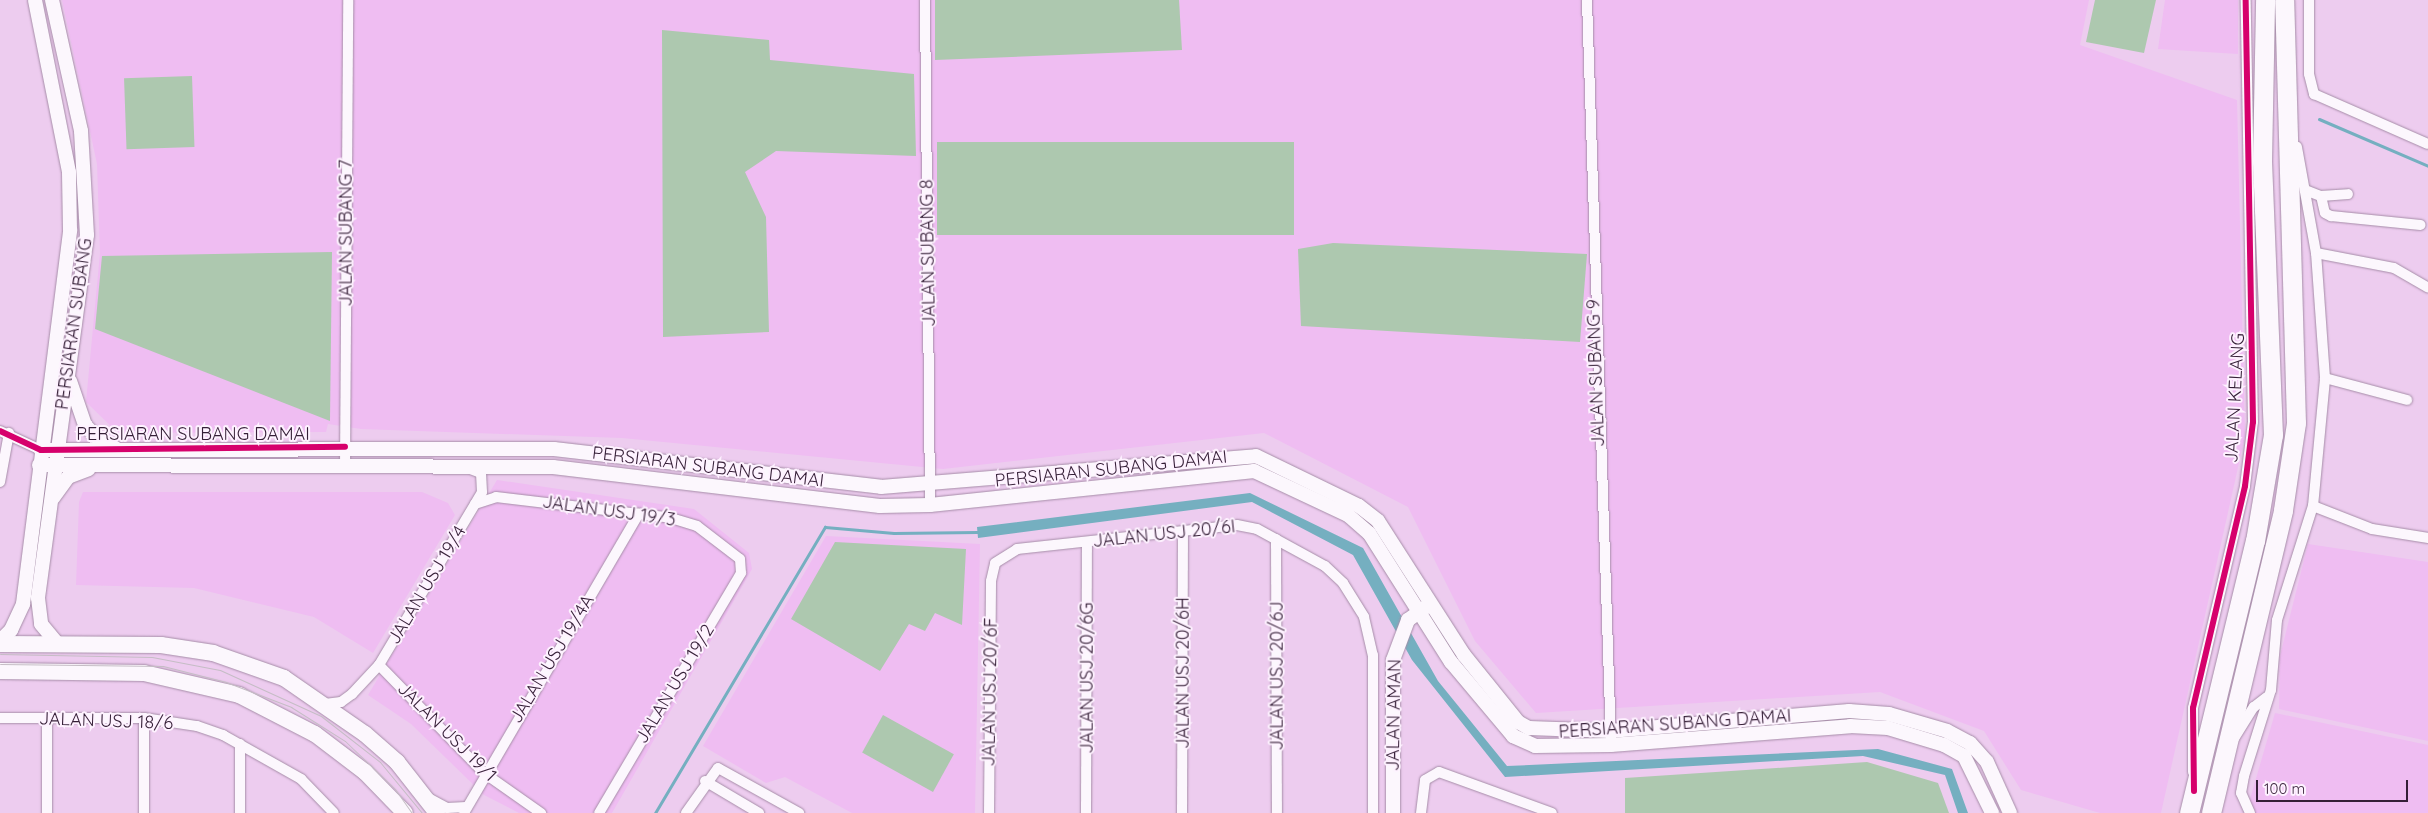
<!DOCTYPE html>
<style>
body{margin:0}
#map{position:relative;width:2428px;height:813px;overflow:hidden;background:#edccef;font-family:Quicksand,sans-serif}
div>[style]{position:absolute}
.built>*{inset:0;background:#efbdf2}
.green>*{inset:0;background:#adc8af;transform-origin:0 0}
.water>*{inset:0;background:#75afc0}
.stream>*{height:3px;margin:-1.5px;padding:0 1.5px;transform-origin:1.5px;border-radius:1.5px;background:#75afc0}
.roads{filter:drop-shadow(0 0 1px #a68da8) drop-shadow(0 0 1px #a68da8)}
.street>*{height:10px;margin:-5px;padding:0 5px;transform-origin:5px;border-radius:5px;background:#fcf7fd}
.secondary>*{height:14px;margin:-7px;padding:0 7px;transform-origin:7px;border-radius:7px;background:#fcf7fd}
.primary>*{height:16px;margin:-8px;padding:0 8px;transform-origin:8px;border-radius:8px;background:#fcf7fd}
.highway>*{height:19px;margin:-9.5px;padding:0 9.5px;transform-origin:9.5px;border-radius:9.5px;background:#fcf7fd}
.tram>*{height:1px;margin:-0.5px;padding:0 0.5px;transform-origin:0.5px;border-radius:0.5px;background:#c5bdc5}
.cycleway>*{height:6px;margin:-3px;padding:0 3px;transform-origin:3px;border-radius:3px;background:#d6006c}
span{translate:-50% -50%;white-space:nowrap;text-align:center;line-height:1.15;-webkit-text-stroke:4px #fef2ff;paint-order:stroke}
.street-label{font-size:18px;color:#351f37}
.scale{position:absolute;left:2256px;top:780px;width:152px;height:22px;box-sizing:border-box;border:2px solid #351f37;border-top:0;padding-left:6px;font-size:15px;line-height:18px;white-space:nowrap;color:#351f37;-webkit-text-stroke:4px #fef2ff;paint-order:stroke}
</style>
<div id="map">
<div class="built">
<div style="clip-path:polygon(62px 0,2089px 0,2080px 45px,2237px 100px,2245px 436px,2161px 813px,2100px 813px,2021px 790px,1984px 731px,1880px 692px,1536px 713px,1475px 641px,1408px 507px,1264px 433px,943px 469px,622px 438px,361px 429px,328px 424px,326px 432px,118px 433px,86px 402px,100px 253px,97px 164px)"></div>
<div style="clip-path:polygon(2165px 0,2238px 0,2238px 54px,2158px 49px)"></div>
<div style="clip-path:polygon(497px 480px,694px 509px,749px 553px,752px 569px,612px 813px,519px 813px,484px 795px,411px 724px,368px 695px)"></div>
<div style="clip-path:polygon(83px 492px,422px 492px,448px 503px,455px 515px,373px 653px,314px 617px,194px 588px,76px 585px,79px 502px)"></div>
<div style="clip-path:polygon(826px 536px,980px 544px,975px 813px,852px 813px,785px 777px,766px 783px,703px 746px)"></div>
<div style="clip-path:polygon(2308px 544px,2428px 562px,2428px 741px,2279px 709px,2280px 656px)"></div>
<div style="clip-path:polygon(2275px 713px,2428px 745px,2428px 813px,2246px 813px)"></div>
</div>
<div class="green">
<div style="clip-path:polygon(935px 0,1179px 0,1182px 50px,935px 60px)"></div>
<div style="clip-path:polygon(2095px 0,2156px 0,2144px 53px,2086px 42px)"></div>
<div style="clip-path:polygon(662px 30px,769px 40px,770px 60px,914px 74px,916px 156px,776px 151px,745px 172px,766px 217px,769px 332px,663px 337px)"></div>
<div style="left:192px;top:76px;width:71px;height:68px;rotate:88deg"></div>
<div style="left:1294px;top:142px;width:93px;height:357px;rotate:90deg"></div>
<div style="clip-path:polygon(1333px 243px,1587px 254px,1580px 342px,1301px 326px,1298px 249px)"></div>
<div style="clip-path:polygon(332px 252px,330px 421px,95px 329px,102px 256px)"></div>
<div style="clip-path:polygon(835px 542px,966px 549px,962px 625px,935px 613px,925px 631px,909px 624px,880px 671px,791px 619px)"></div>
<div style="left:883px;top:715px;width:81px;height:43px;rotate:29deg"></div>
<div style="clip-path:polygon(1867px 762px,1938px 783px,1949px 813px,1625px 813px,1625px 778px)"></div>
</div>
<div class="water">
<div style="clip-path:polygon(1250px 493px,1363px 548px,1438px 681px,1507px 766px,1878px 749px,1952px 769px,1968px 813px,1958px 813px,1945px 775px,1863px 756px,1505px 777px,1412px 660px,1353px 555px,1252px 502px,978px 538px,977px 527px)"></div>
</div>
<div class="stream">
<div style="left:2319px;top:119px;width:119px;rotate:23.3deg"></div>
<div style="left:655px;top:813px;width:333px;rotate:-59.3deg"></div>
<div style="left:825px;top:527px;width:69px;rotate:5deg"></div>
<div style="left:894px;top:533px;width:83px;rotate:-0.7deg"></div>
</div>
<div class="roads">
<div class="street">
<div style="left:925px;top:0;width:505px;rotate:89.43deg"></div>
<div style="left:1587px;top:0;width:745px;rotate:88.15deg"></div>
<div style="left:2309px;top:0;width:74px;rotate:90deg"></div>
<div style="left:2309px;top:74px;width:21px;rotate:76deg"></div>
<div style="left:2314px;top:94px;width:124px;rotate:23.7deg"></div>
<div style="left:2305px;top:190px;width:17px;rotate:21deg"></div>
<div style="left:2321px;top:196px;width:17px;rotate:77deg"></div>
<div style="left:2325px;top:213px;width:7px;rotate:27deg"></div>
<div style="left:2331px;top:216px;width:90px;rotate:5.7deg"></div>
<div style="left:2321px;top:196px;width:27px;rotate:-4deg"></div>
<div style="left:2316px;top:253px;width:79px;rotate:10.9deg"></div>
<div style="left:2394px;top:268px;width:39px;rotate:30deg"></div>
<div style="left:2325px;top:378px;width:85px;rotate:15deg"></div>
<div style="left:0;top:431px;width:45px;rotate:24.9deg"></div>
<div style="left:345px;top:466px;width:466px;rotate:-89.6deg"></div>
<div style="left:0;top:482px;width:50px;rotate:-79.6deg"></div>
<div style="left:475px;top:504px;width:22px;rotate:-18deg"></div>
<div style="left:496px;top:497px;width:176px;rotate:6.8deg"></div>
<div style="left:671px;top:518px;width:27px;rotate:17deg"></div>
<div style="left:697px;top:526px;width:54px;rotate:37.5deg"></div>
<div style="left:740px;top:559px;width:14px;rotate:86deg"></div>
<div style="left:741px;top:573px;width:279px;rotate:120.6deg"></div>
<div style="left:2313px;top:506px;width:63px;rotate:21.3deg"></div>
<div style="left:2372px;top:529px;width:57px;rotate:9.1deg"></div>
<div style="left:1276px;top:539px;width:274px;rotate:89.8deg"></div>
<div style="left:379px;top:665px;width:151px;rotate:45.8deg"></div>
<div style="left:484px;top:773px;width:70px;rotate:35.1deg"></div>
<div style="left:325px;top:704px;width:16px;rotate:-7deg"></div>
<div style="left:341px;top:702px;width:14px;rotate:-36deg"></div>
<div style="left:352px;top:694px;width:40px;rotate:-47deg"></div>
<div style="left:379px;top:665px;width:201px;rotate:-59.2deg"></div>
<div style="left:482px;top:492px;width:19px;rotate:-93deg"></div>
<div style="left:481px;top:473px;width:12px;rotate:-160deg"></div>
<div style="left:0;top:718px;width:144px"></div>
<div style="left:144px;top:718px;width:54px;rotate:8.6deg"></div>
<div style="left:197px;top:726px;width:28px;rotate:19deg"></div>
<div style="left:223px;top:735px;width:90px;rotate:29.4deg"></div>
<div style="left:301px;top:779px;width:47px;rotate:45.9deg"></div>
<div style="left:47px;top:718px;width:95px;rotate:90deg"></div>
<div style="left:144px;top:718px;width:95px;rotate:90deg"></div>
<div style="left:2233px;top:740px;width:39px;rotate:-58deg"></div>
<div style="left:2254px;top:707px;width:16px;rotate:-38deg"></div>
<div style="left:240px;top:744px;width:69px;rotate:90deg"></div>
<div style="left:2193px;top:772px;width:64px;rotate:-90deg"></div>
<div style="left:2193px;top:708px;width:228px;rotate:-76.8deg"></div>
<div style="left:2245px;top:486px;width:64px;rotate:-82.9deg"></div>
<div style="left:2253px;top:422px;width:422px;rotate:-91deg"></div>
<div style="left:705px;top:781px;width:63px;rotate:30.7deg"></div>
<div style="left:430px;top:799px;width:19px;rotate:28deg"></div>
<div style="left:447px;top:808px;width:19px;rotate:-3deg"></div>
<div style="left:464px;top:813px;width:347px;rotate:-59.7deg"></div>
<div style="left:686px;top:813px;width:55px;rotate:-54.6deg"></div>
<div style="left:718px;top:768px;width:93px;rotate:29.1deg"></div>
<div style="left:989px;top:813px;width:232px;rotate:-89.5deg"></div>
<div style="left:991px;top:581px;width:18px;rotate:-77deg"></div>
<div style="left:995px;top:563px;width:26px;rotate:-32deg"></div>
<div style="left:1017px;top:549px;width:221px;rotate:-6.2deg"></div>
<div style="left:1237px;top:525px;width:20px;rotate:11deg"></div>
<div style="left:1257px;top:529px;width:77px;rotate:28.6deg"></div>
<div style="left:1325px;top:566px;width:25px;rotate:43deg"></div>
<div style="left:1343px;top:583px;width:40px;rotate:58deg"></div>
<div style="left:1364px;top:617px;width:39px;rotate:77deg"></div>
<div style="left:1373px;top:655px;width:158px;rotate:90deg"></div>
<div style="left:1086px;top:813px;width:270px;rotate:-89.8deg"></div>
<div style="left:1182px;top:813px;width:281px;rotate:-89.8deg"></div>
<div style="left:1421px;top:813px;width:33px;rotate:-83deg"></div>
<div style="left:1425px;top:780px;width:16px;rotate:-30deg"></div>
<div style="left:1439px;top:772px;width:120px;rotate:19.9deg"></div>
<div style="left:2250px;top:813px;width:22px;rotate:-114deg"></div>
<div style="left:2241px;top:793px;width:17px;rotate:-80deg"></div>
<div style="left:2244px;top:776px;width:90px;rotate:-72.6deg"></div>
<div style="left:2271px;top:690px;width:70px;rotate:-85.1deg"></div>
<div style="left:2277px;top:620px;width:120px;rotate:-72.5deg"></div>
<div style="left:2313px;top:506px;width:129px;rotate:-84.6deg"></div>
<div style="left:2325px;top:378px;width:125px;rotate:-94.1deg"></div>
<div style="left:2316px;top:253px;width:108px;rotate:-100.2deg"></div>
</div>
<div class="secondary">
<div style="left:52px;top:0;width:134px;rotate:77.5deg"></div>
<div style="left:81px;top:131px;width:104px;rotate:86.7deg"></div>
<div style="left:87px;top:235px;width:366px;rotate:97.7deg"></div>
<div style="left:38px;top:598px;width:26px;rotate:83deg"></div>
<div style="left:41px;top:624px;width:25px;rotate:50deg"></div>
<div style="left:70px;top:381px;width:46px;rotate:71.2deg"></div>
<div style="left:85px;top:425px;width:22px;rotate:47deg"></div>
<div style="left:100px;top:441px;width:17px;rotate:25deg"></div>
<div style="left:41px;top:450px;width:513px;rotate:-0.11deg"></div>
<div style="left:554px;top:449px;width:329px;rotate:6.6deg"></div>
<div style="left:881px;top:487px;width:376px;rotate:-4.7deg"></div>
<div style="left:1256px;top:456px;width:114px;rotate:25.9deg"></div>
<div style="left:1359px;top:506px;width:24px;rotate:38deg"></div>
<div style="left:1378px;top:521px;width:159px;rotate:57.3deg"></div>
<div style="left:1464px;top:655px;width:86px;rotate:51.1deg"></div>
<div style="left:1518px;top:722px;width:13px;rotate:29deg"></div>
<div style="left:1529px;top:728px;width:81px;rotate:2.1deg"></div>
<div style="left:1610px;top:731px;width:240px;rotate:-4.8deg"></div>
<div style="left:1849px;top:711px;width:40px;rotate:4.3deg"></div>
<div style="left:1889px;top:714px;width:60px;rotate:16.3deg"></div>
<div style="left:1947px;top:731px;width:26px;rotate:28deg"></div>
<div style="left:1970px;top:743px;width:25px;rotate:48deg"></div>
<div style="left:1987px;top:762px;width:56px;rotate:65.7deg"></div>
<div style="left:39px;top:465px;width:514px;rotate:0.22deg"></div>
<div style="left:553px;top:467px;width:329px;rotate:6.8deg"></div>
<div style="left:880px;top:506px;width:50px;rotate:-1.1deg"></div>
<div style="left:930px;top:505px;width:326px;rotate:-6deg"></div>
<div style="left:1254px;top:471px;width:104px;rotate:25.1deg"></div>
<div style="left:1348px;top:515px;width:28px;rotate:41deg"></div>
<div style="left:1369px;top:533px;width:153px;rotate:57.6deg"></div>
<div style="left:1451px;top:662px;width:97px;rotate:50deg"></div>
<div style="left:1513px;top:736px;width:24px;rotate:24deg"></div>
<div style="left:1535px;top:746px;width:76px;rotate:-0.8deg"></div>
<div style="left:1611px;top:745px;width:240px;rotate:-4.5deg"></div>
<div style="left:1850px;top:726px;width:38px;rotate:3deg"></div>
<div style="left:1888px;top:728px;width:59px;rotate:16.9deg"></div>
<div style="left:1944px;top:745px;width:23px;rotate:29deg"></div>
<div style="left:1964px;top:756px;width:64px;rotate:63.8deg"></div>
<div style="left:53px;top:498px;width:26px;rotate:-54deg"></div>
<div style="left:68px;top:477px;width:22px;rotate:-21deg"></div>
<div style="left:0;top:641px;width:16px;rotate:-45deg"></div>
<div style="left:11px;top:630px;width:29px;rotate:-65deg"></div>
<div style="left:23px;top:604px;width:377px;rotate:-82.8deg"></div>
<div style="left:70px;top:230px;width:58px;rotate:-91deg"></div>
<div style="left:69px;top:172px;width:175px;rotate:-101.2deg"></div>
<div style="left:1393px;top:813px;width:153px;rotate:-90deg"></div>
<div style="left:1393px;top:660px;width:43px;rotate:-69.4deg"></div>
<div style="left:1408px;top:620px;width:24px;rotate:-36deg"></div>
</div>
<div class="primary">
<div style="left:0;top:644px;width:161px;rotate:0.4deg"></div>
<div style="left:161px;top:645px;width:53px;rotate:8.7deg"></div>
<div style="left:213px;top:653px;width:75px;rotate:19.4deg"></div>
<div style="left:284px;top:678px;width:98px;rotate:34.7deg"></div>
<div style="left:365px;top:734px;width:43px;rotate:41.2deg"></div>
<div style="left:397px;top:762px;width:65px;rotate:51.9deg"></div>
<div style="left:0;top:671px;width:144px;rotate:0.8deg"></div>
<div style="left:144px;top:673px;width:98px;rotate:13deg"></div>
<div style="left:239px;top:695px;width:85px;rotate:27.2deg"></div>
<div style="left:315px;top:734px;width:63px;rotate:37.2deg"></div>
<div style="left:365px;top:772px;width:57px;rotate:45.7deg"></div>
</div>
<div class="highway">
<div style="left:2189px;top:813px;width:280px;rotate:-76.4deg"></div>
<div style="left:2255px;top:541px;width:108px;rotate:-80.4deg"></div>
<div style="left:2273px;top:435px;width:274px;rotate:-92.3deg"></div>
<div style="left:2262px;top:161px;width:161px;rotate:-88.9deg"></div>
<div style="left:2211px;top:813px;width:311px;rotate:-76.6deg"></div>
<div style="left:2283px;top:510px;width:88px;rotate:-81.5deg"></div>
<div style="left:2296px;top:423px;width:423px;rotate:-91.6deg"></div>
</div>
</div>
<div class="tram">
<div style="left:0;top:654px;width:152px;rotate:1.1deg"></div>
<div style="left:152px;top:657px;width:69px;rotate:10.8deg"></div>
<div style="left:220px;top:670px;width:111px;rotate:24.5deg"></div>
<div style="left:321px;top:716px;width:75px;rotate:37.9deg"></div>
<div style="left:380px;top:762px;width:66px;rotate:50.5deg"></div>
<div style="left:0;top:664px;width:163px;rotate:0.7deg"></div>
<div style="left:163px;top:666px;width:65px;rotate:14.3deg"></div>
<div style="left:226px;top:682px;width:70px;rotate:21deg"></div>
<div style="left:291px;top:707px;width:64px;rotate:32.2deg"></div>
<div style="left:345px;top:741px;width:69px;rotate:43.8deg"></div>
<div style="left:395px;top:789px;width:29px;rotate:55deg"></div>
</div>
<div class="cycleway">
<div style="left:0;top:431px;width:45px;rotate:24.9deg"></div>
<div style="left:41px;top:450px;width:304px;rotate:-0.6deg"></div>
<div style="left:2194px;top:791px;width:83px;rotate:-90.7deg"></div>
<div style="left:2193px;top:708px;width:228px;rotate:-76.8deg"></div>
<div style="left:2245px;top:486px;width:64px;rotate:-82.9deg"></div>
<div style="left:2253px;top:422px;width:422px;rotate:-91deg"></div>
</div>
<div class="street-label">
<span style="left:346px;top:233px;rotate:-90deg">JALAN SUBANG 7</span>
<span style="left:928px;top:253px;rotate:-91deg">JALAN SUBANG 8</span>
<span style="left:74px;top:324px;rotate:-82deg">PERSIARAN SUBANG</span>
<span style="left:1596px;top:373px;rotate:-92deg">JALAN SUBANG 9</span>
<span style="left:2235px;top:398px;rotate:-87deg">JALAN KELANG</span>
<span style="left:193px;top:434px">PERSIARAN SUBANG DAMAI</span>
<span style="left:708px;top:467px;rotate:7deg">PERSIARAN SUBANG DAMAI</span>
<span style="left:1111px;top:469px;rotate:-6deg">PERSIARAN SUBANG DAMAI</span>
<span style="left:609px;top:511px;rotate:8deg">JALAN USJ 19/3</span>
<span style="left:1164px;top:534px;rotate:-6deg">JALAN USJ 20/6I</span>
<span style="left:427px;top:585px;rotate:-59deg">JALAN USJ 19/4</span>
<span style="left:552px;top:659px;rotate:-59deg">JALAN USJ 19/4A</span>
<span style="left:1183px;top:673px;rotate:-90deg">JALAN USJ 20/6H</span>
<span style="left:1277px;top:676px;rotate:-90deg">JALAN USJ 20/6J</span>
<span style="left:1087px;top:678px;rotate:-90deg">JALAN USJ 20/6G</span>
<span style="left:675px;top:684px;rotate:-59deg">JALAN USJ 19/2</span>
<span style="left:990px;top:692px;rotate:-89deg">JALAN USJ 20/6F</span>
<span style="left:1394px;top:715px;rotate:-89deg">JALAN AMAN</span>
<span style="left:106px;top:721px;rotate:2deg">JALAN USJ 18/6</span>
<span style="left:1675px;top:724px;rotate:-4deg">PERSIARAN SUBANG DAMAI</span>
<span style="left:447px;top:732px;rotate:45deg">JALAN USJ 19/1</span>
</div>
<div class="scale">100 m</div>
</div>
